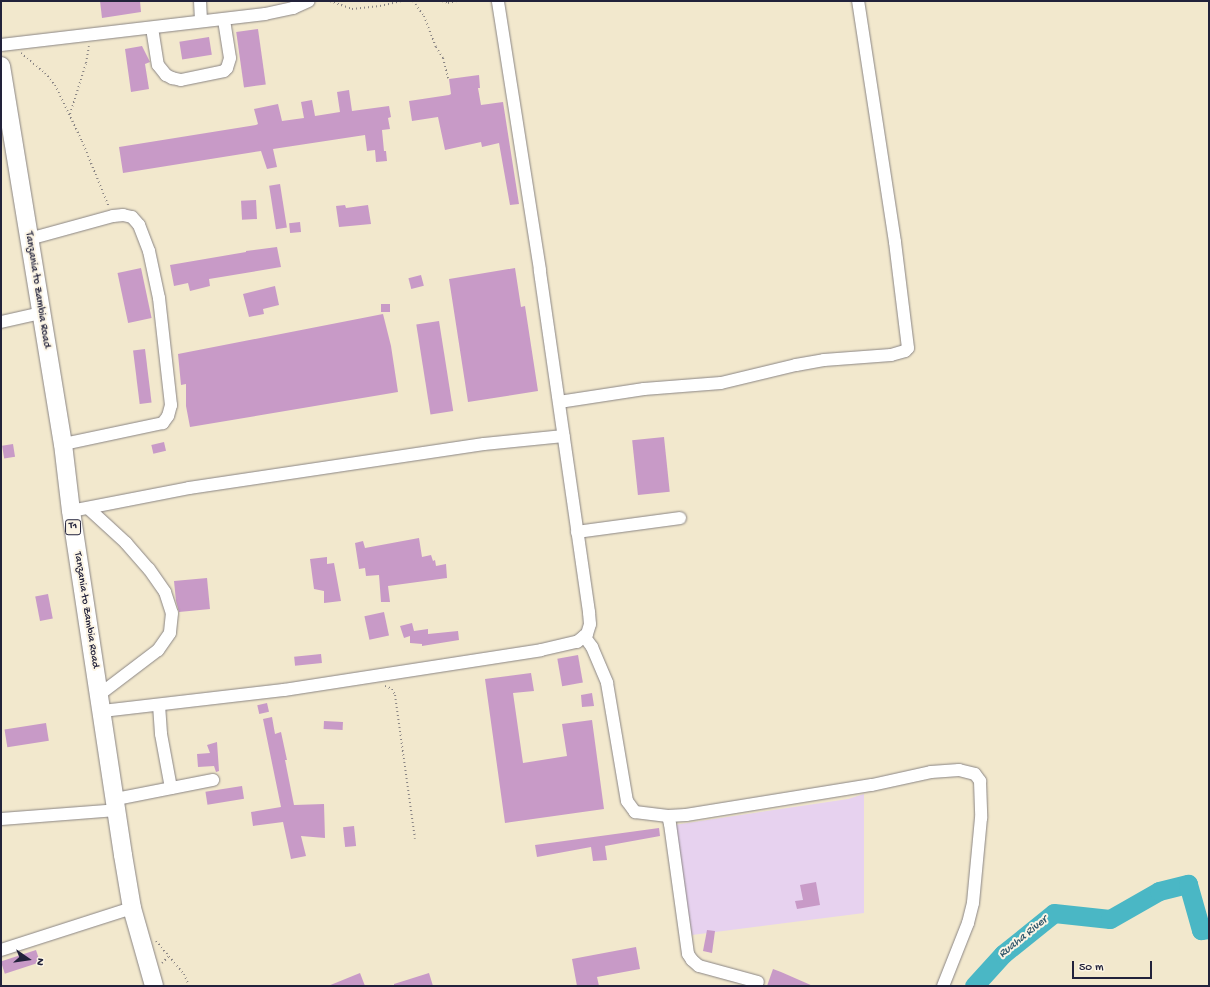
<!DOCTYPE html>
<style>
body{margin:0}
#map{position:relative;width:1210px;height:987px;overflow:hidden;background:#f2e8cd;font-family:"Gochi Hand",sans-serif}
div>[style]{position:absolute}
.built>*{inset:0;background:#e7d2ef}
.river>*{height:19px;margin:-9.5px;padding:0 9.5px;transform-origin:9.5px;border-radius:9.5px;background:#4ab7c5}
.building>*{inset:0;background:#c89ac7;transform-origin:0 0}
.path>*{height:2px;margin-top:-1px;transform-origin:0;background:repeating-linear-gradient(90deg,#8a8584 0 1px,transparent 0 4px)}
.roads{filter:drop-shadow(0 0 1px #8a8584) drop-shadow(0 0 1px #8a8584)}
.minor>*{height:12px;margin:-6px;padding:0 6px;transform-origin:6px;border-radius:6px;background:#fff}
.highway>*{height:18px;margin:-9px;padding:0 9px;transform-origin:9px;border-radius:9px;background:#fff}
span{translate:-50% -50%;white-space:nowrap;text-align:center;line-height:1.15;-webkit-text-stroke:4px #fcf5e5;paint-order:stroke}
.shield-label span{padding:1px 3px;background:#fcf5e5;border:1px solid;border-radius:3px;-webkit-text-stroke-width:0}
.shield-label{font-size:10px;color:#22223b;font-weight:700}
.street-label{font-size:11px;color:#22223b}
.water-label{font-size:12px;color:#30566b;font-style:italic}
.frame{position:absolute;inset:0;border:2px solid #22223b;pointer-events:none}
.north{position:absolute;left:8px;top:939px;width:40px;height:40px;-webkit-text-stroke:3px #fcf5e5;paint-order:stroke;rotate:103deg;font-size:11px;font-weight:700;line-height:16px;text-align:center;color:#22223b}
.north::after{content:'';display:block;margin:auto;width:14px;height:18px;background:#22223b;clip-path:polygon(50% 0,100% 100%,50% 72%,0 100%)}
.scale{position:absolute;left:1072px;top:961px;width:80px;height:18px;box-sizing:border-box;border:2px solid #22223b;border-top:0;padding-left:5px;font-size:12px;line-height:14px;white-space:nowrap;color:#22223b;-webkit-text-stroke:3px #fcf5e5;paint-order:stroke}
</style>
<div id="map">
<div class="built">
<div style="clip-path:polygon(864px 794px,864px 913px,692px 935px,674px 825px,848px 799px)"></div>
</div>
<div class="river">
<div style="left:974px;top:986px;width:43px;rotate:-47.8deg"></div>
<div style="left:1003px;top:954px;width:65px;rotate:-38.8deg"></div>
<div style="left:1054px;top:913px;width:56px;rotate:6.1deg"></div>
<div style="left:1110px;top:919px;width:56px;rotate:-29.7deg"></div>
<div style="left:1159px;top:891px;width:30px;rotate:-14deg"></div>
<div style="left:1188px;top:884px;width:48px;rotate:74.2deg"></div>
<div style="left:1201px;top:930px;width:8px;rotate:-7deg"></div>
</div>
<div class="building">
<div style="clip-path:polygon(100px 1px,140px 1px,141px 12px,102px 18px)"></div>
<div style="left:258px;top:29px;width:56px;height:22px;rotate:82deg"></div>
<div style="left:209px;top:37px;width:18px;height:30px;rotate:81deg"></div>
<div style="clip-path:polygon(142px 46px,150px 62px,145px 64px,149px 89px,131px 92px,125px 49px)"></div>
<div style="clip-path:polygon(479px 75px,480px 88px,478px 88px,481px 105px,503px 102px,519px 204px,510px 205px,499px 143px,482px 147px,481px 142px,445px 150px,438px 117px,412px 121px,409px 101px,449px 95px,451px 94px,449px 79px)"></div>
<div style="clip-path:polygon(349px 90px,352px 111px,389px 106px,391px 117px,388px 118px,390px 129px,382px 130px,384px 151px,386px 151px,387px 161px,376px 162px,375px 150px,367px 151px,365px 135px,273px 149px,277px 167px,267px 169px,261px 151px,123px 173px,119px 147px,256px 125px,258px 124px,254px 109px,278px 104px,282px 121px,304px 118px,301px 102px,312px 100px,315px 116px,340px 112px,337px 92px)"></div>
<div style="left:280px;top:184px;width:44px;height:11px;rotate:81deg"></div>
<div style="left:256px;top:200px;width:19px;height:15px;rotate:87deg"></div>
<div style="clip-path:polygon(345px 205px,346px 208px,368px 205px,371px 224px,339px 227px,336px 206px)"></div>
<div style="left:300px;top:222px;width:10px;height:11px;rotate:84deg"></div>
<div style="clip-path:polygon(277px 247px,281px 267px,209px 279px,210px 286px,190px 291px,188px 283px,174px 286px,170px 265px,246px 252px,246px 251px)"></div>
<div style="left:141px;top:268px;width:51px;height:24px;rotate:78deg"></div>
<div style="clip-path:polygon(515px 268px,521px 307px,525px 306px,538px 391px,468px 402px,449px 279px)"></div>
<div style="left:421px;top:275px;width:11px;height:13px;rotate:75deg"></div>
<div style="clip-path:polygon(275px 286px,279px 305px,263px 309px,264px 314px,249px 317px,243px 294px)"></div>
<div style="left:381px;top:304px;width:9px;height:8px"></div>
<div style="clip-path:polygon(383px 314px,391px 346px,398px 392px,190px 427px,186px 406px,186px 384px,181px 385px,178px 354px)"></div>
<div style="left:439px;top:321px;width:91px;height:23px;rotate:81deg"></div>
<div style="left:145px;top:349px;width:54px;height:12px;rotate:83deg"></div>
<div style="left:664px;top:437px;width:55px;height:32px;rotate:84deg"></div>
<div style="left:164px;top:442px;width:9px;height:13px;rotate:77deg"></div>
<div style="left:13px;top:444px;width:13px;height:11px;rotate:81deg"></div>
<div style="clip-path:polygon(419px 538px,422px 557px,431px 555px,433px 561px,435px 560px,436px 566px,446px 564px,447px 578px,388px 586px,390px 602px,381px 602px,379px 575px,366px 576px,365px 568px,359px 569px,355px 543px,363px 541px,365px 548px)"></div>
<div style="clip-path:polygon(327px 557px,327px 564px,334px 563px,341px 601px,324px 603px,324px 591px,314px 589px,310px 559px)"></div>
<div style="clip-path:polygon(207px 578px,210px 609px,179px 612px,176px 601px,174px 581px)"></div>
<div style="left:48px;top:594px;width:25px;height:13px;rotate:79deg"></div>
<div style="left:384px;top:612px;width:24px;height:20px;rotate:78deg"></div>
<div style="clip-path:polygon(412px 623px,414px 631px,428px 629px,428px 634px,458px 631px,459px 640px,422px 646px,422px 644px,410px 643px,410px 636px,404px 638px,400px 626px)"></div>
<div style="left:321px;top:654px;width:9px;height:27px;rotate:84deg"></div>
<div style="left:578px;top:655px;width:28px;height:21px;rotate:80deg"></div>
<div style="clip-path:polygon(531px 673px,534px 691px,513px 693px,523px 763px,567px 756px,562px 724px,592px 720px,604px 809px,505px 823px,485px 679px)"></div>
<div style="clip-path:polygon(592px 693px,594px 706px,582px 707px,581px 695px)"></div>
<div style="left:267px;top:703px;width:9px;height:10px;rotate:77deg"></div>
<div style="clip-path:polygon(272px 717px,275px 734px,281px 732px,287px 760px,285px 760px,294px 805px,324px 804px,325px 838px,301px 836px,306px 856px,291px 859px,283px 822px,253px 826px,251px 812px,281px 807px,263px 719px)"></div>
<div style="left:324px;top:721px;width:19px;height:8px;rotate:3deg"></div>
<div style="left:46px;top:723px;width:18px;height:42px;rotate:81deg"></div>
<div style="clip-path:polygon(217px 742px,219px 771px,216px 772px,214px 766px,198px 767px,197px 754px,210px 753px,207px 745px)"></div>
<div style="left:242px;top:786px;width:13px;height:37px;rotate:81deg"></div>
<div style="left:354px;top:826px;width:20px;height:11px;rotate:84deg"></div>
<div style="clip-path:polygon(659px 828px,660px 836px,605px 846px,607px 860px,593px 861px,591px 847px,537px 857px,535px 845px)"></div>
<div style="clip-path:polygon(816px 882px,820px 905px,797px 909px,795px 901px,803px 900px,800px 885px)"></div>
<div style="clip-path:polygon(707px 930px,715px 931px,712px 953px,703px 951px)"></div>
<div style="clip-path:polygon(636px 947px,640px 969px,597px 977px,599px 986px,577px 986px,572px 959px)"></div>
<div style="left:36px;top:950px;width:13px;height:37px;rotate:72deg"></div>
<div style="clip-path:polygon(773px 969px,781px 972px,813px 986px,767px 986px)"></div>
<div style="clip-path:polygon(360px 973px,365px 986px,328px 986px)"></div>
<div style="clip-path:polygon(429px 973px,433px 986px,394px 986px,394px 984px)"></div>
</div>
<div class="path">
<div style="left:330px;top:1px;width:23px;rotate:20deg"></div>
<div style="left:352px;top:9px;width:28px;rotate:-6deg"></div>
<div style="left:380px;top:6px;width:23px;rotate:-13deg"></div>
<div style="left:413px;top:1px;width:19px;rotate:54deg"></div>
<div style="left:424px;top:16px;width:33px;rotate:69deg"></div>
<div style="left:436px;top:47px;width:13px;rotate:58deg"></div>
<div style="left:443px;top:58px;width:21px;rotate:76deg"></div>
<div style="left:442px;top:1px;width:6px;rotate:18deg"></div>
<div style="left:448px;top:3px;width:9px;rotate:-13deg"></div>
<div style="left:21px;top:53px;width:31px;rotate:40deg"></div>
<div style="left:45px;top:73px;width:16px;rotate:50deg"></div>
<div style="left:55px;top:85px;width:62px;rotate:64.3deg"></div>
<div style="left:82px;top:141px;width:71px;rotate:67.8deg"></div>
<div style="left:70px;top:114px;width:53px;rotate:-72.6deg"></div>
<div style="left:86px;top:63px;width:17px;rotate:-80deg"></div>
<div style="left:385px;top:686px;width:8px;rotate:23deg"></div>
<div style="left:392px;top:689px;width:7px;rotate:63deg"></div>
<div style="left:395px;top:695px;width:145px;rotate:82.1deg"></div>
<div style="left:156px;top:941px;width:43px;rotate:49.7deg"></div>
<div style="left:184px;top:974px;width:13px;rotate:67deg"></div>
<div style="left:162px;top:963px;width:10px;rotate:-45deg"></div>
</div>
<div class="roads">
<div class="minor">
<div style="left:200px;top:1px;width:20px;rotate:87deg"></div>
<div style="left:152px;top:28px;width:37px;rotate:81deg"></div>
<div style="left:158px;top:65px;width:13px;rotate:51deg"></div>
<div style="left:166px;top:75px;width:7px;rotate:27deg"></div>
<div style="left:172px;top:78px;width:9px;rotate:13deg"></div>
<div style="left:181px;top:80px;width:44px;rotate:-11.8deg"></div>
<div style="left:224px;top:71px;width:4px;rotate:-45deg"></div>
<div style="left:227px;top:68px;width:10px;rotate:-73deg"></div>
<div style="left:230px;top:58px;width:39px;rotate:-99deg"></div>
<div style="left:1px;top:45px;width:266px;rotate:-6.7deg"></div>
<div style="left:265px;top:14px;width:29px;rotate:-12deg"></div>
<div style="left:293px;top:8px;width:17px;rotate:-24deg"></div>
<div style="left:29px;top:239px;width:87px;rotate:-15.3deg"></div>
<div style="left:113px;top:216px;width:10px;rotate:-6deg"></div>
<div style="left:123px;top:215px;width:9px;rotate:13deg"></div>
<div style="left:132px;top:217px;width:11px;rotate:49deg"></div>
<div style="left:139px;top:225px;width:28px;rotate:69deg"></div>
<div style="left:149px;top:251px;width:48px;rotate:78deg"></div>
<div style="left:159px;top:298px;width:108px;rotate:83.6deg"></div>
<div style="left:171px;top:405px;width:11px;rotate:105deg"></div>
<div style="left:168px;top:416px;width:9px;rotate:126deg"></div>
<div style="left:163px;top:423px;width:102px;rotate:168.1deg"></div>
<div style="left:1px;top:322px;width:41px;rotate:-12.7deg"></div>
<div style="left:559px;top:402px;width:86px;rotate:-8.7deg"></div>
<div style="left:644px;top:389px;width:77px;rotate:-4.5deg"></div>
<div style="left:721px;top:383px;width:77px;rotate:-13.5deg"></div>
<div style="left:796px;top:365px;width:28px;rotate:-10deg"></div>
<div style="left:824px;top:360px;width:67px;rotate:-4.3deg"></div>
<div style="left:891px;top:355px;width:15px;rotate:-16deg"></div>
<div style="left:905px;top:351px;width:4px;rotate:-45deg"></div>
<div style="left:908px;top:348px;width:107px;rotate:-97deg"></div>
<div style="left:895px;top:242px;width:244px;rotate:-98.7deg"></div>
<div style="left:88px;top:508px;width:52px;rotate:42.6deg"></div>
<div style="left:126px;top:543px;width:35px;rotate:49deg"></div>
<div style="left:149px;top:569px;width:28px;rotate:55deg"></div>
<div style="left:165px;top:592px;width:22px;rotate:72deg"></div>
<div style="left:172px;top:613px;width:20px;rotate:96deg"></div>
<div style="left:170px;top:633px;width:21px;rotate:125deg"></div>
<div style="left:158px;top:650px;width:74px;rotate:142.7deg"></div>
<div style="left:71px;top:511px;width:120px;rotate:-11deg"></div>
<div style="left:189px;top:488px;width:298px;rotate:-8.5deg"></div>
<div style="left:484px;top:444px;width:80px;rotate:-5.7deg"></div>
<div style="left:577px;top:532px;width:104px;rotate:-7.7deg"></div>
<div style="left:584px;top:636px;width:14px;rotate:54deg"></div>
<div style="left:592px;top:647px;width:39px;rotate:67deg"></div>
<div style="left:607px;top:683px;width:120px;rotate:80.4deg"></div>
<div style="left:627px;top:801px;width:14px;rotate:54deg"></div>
<div style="left:635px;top:812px;width:33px;rotate:7deg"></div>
<div style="left:668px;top:816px;width:18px;rotate:-3deg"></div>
<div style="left:686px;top:815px;width:188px;rotate:-9.2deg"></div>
<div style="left:872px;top:785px;width:60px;rotate:-12.4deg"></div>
<div style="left:931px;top:772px;width:28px;rotate:-4deg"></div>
<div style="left:959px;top:770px;width:16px;rotate:14deg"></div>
<div style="left:975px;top:774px;width:9px;rotate:54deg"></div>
<div style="left:980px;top:781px;width:37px;rotate:88deg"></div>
<div style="left:981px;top:818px;width:85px;rotate:95.4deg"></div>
<div style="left:973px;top:903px;width:21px;rotate:104deg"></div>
<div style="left:968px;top:923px;width:68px;rotate:111.6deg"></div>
<div style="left:159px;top:705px;width:29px;rotate:86deg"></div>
<div style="left:161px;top:734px;width:55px;rotate:79.5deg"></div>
<div style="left:102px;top:711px;width:183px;rotate:-6.6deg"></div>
<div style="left:284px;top:690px;width:260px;rotate:-8.8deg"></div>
<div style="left:541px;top:650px;width:37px;rotate:-13deg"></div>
<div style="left:577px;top:642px;width:13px;rotate:-39deg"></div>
<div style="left:587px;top:634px;width:10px;rotate:-73deg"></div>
<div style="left:590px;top:624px;width:12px;rotate:-95deg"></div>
<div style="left:589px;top:612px;width:345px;rotate:-98.2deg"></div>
<div style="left:540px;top:270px;width:272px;rotate:-98.9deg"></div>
<div style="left:116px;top:799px;width:99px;rotate:-11.1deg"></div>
<div style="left:668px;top:816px;width:8px;rotate:76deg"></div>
<div style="left:670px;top:824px;width:131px;rotate:82.1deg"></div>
<div style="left:688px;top:954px;width:7px;rotate:56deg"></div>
<div style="left:692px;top:960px;width:9px;rotate:41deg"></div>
<div style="left:699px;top:966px;width:61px;rotate:15.2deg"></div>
<div style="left:1px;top:819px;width:116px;rotate:-4.4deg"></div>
<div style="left:1px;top:950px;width:138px;rotate:-17.8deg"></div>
</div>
<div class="highway">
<div style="left:1px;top:66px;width:383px;rotate:80.7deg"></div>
<div style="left:63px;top:444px;width:67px;rotate:83.2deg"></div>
<div style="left:71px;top:511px;width:348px;rotate:81.4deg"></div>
<div style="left:123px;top:855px;width:54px;rotate:80.4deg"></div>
<div style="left:132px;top:908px;width:81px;rotate:74.2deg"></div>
</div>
</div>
<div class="shield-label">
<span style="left:73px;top:527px">T1</span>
</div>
<div class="street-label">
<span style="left:37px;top:290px;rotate:81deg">Tanzania to Zambia Road</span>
<span style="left:86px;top:610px;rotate:81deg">Tanzania to Zambia Road</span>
</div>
<div class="water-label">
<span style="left:1024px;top:938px;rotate:-39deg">Ruaha River</span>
</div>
<div class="frame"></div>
<div class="north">N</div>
<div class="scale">50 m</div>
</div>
